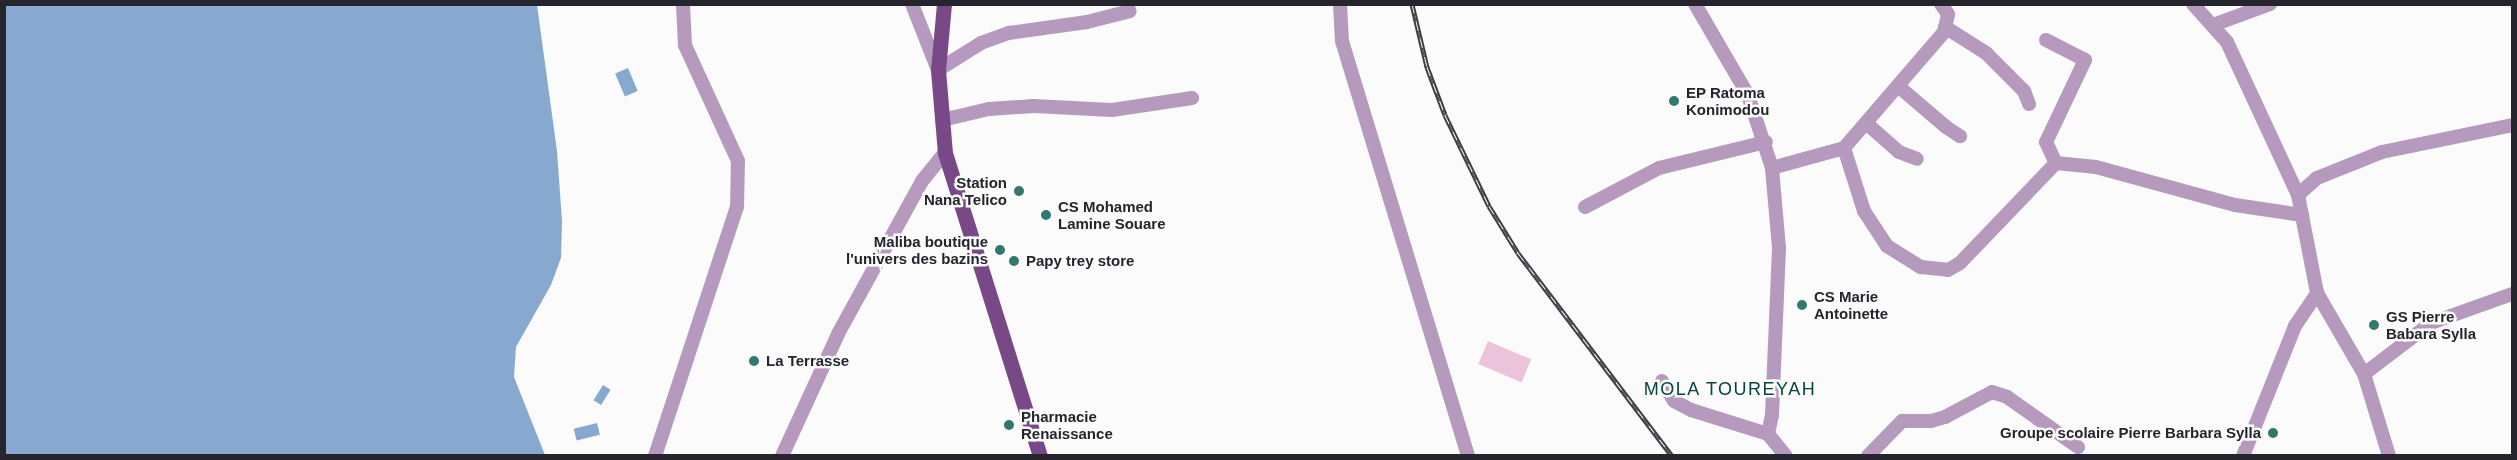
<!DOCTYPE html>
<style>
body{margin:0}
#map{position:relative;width:2517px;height:460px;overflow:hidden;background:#fbfbfb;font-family:Helvetica,sans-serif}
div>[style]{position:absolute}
.green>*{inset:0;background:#ebc4dc;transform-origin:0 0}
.water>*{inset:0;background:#87a9d0;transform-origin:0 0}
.minor>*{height:14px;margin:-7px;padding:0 7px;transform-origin:7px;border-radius:7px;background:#b59abd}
.major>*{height:15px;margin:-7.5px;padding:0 7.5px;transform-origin:7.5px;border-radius:7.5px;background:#784986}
.rail>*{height:5px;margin-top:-2.5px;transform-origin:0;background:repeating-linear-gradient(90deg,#fbfbfb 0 9px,#3f3d45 0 18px);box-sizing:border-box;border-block:2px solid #3f3d45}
.dots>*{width:16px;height:16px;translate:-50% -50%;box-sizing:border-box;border:3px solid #fbfbfb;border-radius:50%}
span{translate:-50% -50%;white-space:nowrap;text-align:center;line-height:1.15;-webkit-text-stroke:5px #fbfbfb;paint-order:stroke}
.poi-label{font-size:15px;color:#26242d;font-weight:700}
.left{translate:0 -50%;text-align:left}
.right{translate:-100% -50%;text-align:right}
.quarter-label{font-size:18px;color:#04453f;letter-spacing:1.5px}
.frame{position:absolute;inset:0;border:6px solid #26242d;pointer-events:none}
</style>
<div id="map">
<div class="green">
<div style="left:1488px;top:341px;width:47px;height:25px;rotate:23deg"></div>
</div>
<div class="water">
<div style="clip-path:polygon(4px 5px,537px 5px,557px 151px,562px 221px,561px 258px,551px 285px,516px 347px,514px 377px,545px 455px,5px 455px)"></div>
<div style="left:628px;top:68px;width:25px;height:14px;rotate:67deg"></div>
<div style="left:603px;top:385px;width:9px;height:18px;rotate:32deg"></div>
<div style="left:597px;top:423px;width:12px;height:24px;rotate:76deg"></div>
</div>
<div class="minor">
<div style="left:912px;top:4px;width:71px;rotate:68.5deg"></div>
<div style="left:938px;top:70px;width:51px;rotate:-32.1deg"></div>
<div style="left:981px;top:43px;width:30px;rotate:-20deg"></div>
<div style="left:1009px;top:33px;width:79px;rotate:-8deg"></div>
<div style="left:1087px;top:22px;width:44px;rotate:-14.3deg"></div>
<div style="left:1340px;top:4px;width:37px;rotate:87deg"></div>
<div style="left:1342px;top:41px;width:434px;rotate:73.1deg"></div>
<div style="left:1695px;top:4px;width:105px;rotate:59.8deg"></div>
<div style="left:1748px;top:95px;width:77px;rotate:71.8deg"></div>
<div style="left:1772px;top:168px;width:80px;rotate:85deg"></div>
<div style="left:1779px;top:248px;width:167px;rotate:92.4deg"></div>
<div style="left:1772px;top:415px;width:19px;rotate:102deg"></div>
<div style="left:1768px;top:434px;width:28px;rotate:51deg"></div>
<div style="left:2193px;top:4px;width:51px;rotate:48.2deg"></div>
<div style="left:2227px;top:42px;width:169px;rotate:65.1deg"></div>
<div style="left:2298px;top:195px;width:100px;rotate:79deg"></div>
<div style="left:2317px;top:293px;width:94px;rotate:59.9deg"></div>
<div style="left:2364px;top:374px;width:86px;rotate:73deg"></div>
<div style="left:2213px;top:25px;width:61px;rotate:-20.2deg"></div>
<div style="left:1945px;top:27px;width:49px;rotate:32.4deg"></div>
<div style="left:1986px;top:53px;width:54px;rotate:45deg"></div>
<div style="left:2024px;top:91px;width:14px;rotate:69deg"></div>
<div style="left:2046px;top:40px;width:44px;rotate:27.1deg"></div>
<div style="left:2085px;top:60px;width:91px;rotate:115.4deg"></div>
<div style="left:2046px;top:142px;width:23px;rotate:65deg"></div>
<div style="left:1898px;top:86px;width:63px;rotate:40.5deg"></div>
<div style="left:1946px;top:127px;width:17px;rotate:33deg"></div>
<div style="left:942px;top:120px;width:48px;rotate:-13.2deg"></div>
<div style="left:989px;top:109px;width:45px;rotate:-3.8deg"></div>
<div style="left:1034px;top:106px;width:78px;rotate:2.9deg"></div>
<div style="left:1112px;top:110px;width:81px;rotate:-8.5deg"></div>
<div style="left:1866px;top:123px;width:44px;rotate:41.3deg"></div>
<div style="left:1899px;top:152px;width:19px;rotate:21deg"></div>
<div style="left:1844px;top:148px;width:66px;rotate:72.4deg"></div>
<div style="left:1864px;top:211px;width:42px;rotate:56.7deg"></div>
<div style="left:1887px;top:246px;width:40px;rotate:32deg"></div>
<div style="left:1921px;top:267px;width:27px;rotate:6deg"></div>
<div style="left:1948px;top:270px;width:14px;rotate:-30deg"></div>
<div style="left:1960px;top:263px;width:139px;rotate:-46.2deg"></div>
<div style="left:2056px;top:163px;width:40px;rotate:5.7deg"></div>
<div style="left:2096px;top:167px;width:144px;rotate:15.3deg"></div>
<div style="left:2235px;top:205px;width:68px;rotate:8.5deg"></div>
<div style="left:1772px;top:168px;width:75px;rotate:-15.5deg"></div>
<div style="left:1844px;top:148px;width:153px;rotate:-49.2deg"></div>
<div style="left:1944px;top:32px;width:18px;rotate:-77deg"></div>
<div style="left:1948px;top:14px;width:12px;rotate:-125deg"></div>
<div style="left:2298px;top:195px;width:25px;rotate:-42deg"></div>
<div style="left:2317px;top:178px;width:70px;rotate:-21.8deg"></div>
<div style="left:2382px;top:152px;width:133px;rotate:-11.7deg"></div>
<div style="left:1585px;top:207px;width:84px;rotate:-27.8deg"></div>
<div style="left:1659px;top:168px;width:110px;rotate:-13.7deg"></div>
<div style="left:2364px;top:374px;width:84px;rotate:-37.3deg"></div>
<div style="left:2431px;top:323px;width:86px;rotate:-19.7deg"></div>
<div style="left:1662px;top:381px;width:23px;rotate:59deg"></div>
<div style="left:1674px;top:401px;width:19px;rotate:28deg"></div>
<div style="left:1691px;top:410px;width:81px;rotate:17.3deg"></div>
<div style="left:655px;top:456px;width:262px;rotate:-71.8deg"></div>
<div style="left:737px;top:207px;width:46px;rotate:-88.8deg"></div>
<div style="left:738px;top:161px;width:128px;rotate:-114.6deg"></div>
<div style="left:685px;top:45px;width:41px;rotate:-92.8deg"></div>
<div style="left:782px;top:456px;width:136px;rotate:-65.3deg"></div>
<div style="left:839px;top:332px;width:172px;rotate:-61.2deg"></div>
<div style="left:922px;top:181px;width:36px;rotate:-51deg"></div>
<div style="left:1868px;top:456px;width:49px;rotate:-45.8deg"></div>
<div style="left:1902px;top:421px;width:29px"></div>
<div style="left:1931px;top:421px;width:15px;rotate:-16deg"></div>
<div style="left:1945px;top:417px;width:53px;rotate:-28deg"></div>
<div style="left:1992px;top:392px;width:16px;rotate:18deg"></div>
<div style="left:2007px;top:397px;width:87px;rotate:35.2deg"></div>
<div style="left:2243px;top:456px;width:140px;rotate:-68.2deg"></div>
<div style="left:2295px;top:326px;width:40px;rotate:-56deg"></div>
</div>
<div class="major">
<div style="left:944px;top:4px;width:66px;rotate:95.2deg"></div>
<div style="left:938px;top:70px;width:83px;rotate:85.2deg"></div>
<div style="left:945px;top:153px;width:318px;rotate:72.6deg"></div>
</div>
<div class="rail">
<div style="left:1412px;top:4px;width:65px;rotate:76.6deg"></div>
<div style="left:1427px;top:67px;width:51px;rotate:69.4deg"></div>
<div style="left:1445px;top:115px;width:101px;rotate:64.2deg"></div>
<div style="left:1489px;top:206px;width:55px;rotate:58.3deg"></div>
<div style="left:1518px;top:253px;width:255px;rotate:52.8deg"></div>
</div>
<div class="dots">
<div style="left:1674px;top:101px;background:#307870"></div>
<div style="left:1019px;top:191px;background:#307870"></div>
<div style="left:1046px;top:215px;background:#307870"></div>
<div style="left:1000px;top:250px;background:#307870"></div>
<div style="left:1014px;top:261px;background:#307870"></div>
<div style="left:1802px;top:305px;background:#307870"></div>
<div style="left:2374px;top:325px;background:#307870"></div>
<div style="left:754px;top:361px;background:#307870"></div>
<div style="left:1009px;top:425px;background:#307870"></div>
<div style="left:2273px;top:433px;background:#307870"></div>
</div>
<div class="poi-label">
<span class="left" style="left:1686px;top:101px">EP Ratoma<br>Konimodou</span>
<span class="right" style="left:1007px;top:191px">Station<br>Nana Telico</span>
<span class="left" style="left:1058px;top:215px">CS Mohamed<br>Lamine Souare</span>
<span class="right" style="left:988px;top:250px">Maliba boutique<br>l'univers des bazins</span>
<span class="left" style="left:1026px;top:261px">Papy trey store</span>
<span class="left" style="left:1814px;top:305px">CS Marie<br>Antoinette</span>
<span class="left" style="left:2386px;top:325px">GS Pierre<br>Babara Sylla</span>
<span class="left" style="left:766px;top:361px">La Terrasse</span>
<span class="left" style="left:1021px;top:425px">Pharmacie<br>Renaissance</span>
<span class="right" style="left:2261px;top:433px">Groupe scolaire Pierre Barbara Sylla</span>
</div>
<div class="quarter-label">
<span style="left:1730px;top:389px">MOLA TOUREYAH</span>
</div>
<div class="frame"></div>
</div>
